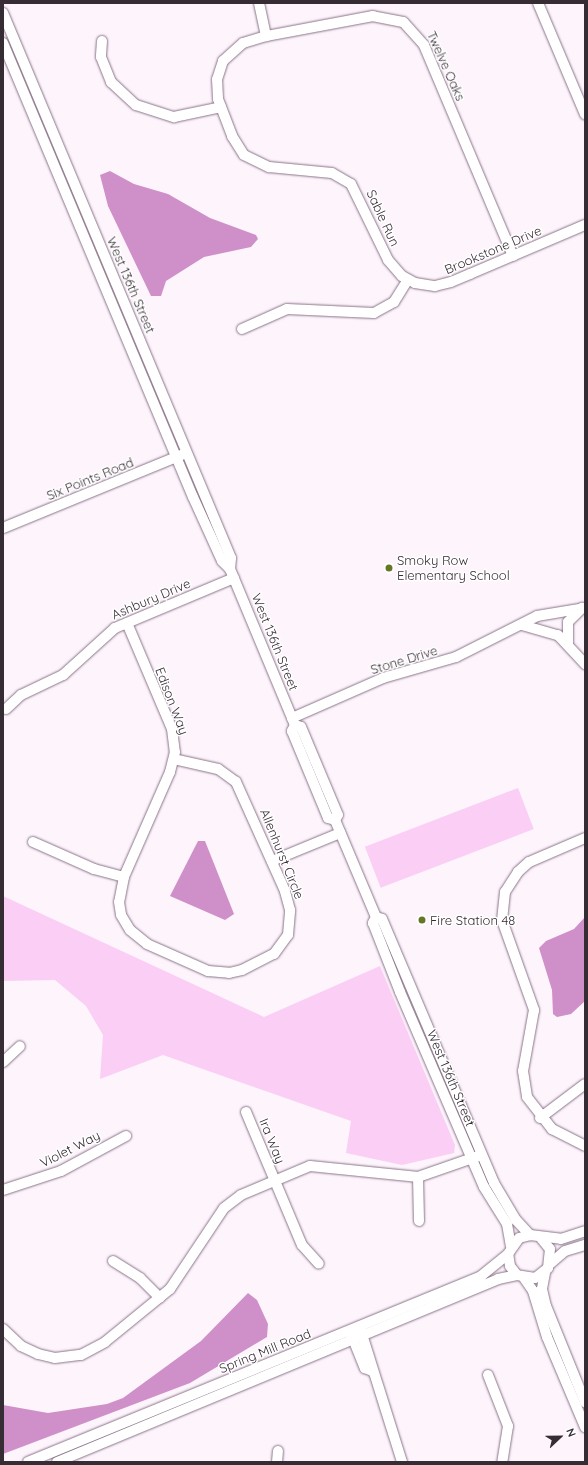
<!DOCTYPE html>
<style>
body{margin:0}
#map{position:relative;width:588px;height:1465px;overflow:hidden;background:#fdf4fc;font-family:Quicksand,sans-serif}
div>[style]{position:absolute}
.green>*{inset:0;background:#fbcef5;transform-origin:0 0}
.water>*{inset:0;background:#cf8fc8}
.roads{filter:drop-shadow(0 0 1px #8a7487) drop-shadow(0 0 1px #8a7487)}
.minor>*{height:10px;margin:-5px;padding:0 5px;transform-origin:5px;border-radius:5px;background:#fff}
.dots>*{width:11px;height:11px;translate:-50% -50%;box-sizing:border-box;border:2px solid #fff;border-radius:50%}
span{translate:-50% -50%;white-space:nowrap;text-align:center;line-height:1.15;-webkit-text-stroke:3px #fff;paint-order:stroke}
.street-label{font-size:13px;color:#362c34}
.poi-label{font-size:13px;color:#362c34}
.left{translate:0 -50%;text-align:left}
.frame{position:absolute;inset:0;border:4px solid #362c34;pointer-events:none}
.north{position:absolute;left:540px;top:1417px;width:40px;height:40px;-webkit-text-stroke:3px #fff;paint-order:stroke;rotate:68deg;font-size:11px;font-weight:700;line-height:16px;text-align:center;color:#362c34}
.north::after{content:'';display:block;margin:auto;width:14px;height:18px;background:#362c34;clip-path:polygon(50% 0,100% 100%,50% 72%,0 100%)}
</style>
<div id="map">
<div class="green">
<div style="left:518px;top:788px;width:44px;height:164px;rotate:69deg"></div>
<div style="clip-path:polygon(3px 896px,264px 1017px,380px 966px,455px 1145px,454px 1153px,402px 1165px,346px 1153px,351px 1121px,163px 1055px,100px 1079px,103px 1035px,86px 1006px,55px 980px,3px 981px)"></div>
</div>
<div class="water">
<div style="clip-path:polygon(110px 171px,134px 184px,168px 194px,210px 218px,256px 235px,258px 239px,251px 247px,204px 257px,166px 281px,161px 296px,151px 296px,108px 206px,100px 175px)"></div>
<div style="clip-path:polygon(198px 841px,205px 841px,234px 914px,225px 920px,170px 896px)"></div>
<div style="clip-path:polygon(585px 917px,585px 1001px,571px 1014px,557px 1017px,553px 1014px,552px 990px,539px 948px,546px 941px,574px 929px)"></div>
<div style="clip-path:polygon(248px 1293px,257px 1300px,268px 1324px,267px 1337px,190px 1383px,3px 1454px,3px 1405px,48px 1413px,107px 1404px,123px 1398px,201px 1341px)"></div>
</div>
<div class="roads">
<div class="minor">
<div style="left:259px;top:3px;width:34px;rotate:78deg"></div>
<div style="left:538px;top:3px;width:121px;rotate:67.1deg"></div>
<div style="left:3px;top:13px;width:591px;rotate:67.3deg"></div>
<div style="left:231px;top:558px;width:11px;rotate:95deg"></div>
<div style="left:230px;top:569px;width:161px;rotate:67.4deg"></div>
<div style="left:292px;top:718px;width:8px;rotate:67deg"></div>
<div style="left:295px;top:725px;width:6px;rotate:18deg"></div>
<div style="left:301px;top:727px;width:95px;rotate:67.2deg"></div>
<div style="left:338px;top:815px;width:6px;rotate:121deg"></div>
<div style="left:335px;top:820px;width:105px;rotate:67.1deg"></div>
<div style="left:376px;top:917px;width:7px;rotate:117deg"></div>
<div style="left:373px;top:923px;width:74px;rotate:68.6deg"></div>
<div style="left:400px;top:992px;width:212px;rotate:66.7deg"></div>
<div style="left:484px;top:1187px;width:44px;rotate:58.1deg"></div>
<div style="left:507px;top:1224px;width:22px;rotate:80deg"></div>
<div style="left:102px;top:41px;width:16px;rotate:94deg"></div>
<div style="left:101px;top:57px;width:27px;rotate:68deg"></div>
<div style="left:111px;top:82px;width:34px;rotate:43deg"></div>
<div style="left:136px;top:105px;width:40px;rotate:18deg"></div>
<div style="left:174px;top:117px;width:48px;rotate:-12deg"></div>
<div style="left:3px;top:43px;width:492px;rotate:67.3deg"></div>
<div style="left:193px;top:497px;width:70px;rotate:65.6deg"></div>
<div style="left:222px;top:561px;width:11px;rotate:45deg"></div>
<div style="left:513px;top:256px;width:229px;rotate:-112.9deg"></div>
<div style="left:424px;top:45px;width:31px;rotate:-132deg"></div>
<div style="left:403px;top:22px;width:31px;rotate:-169deg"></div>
<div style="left:373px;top:16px;width:109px;rotate:169.4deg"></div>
<div style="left:266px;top:36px;width:24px;rotate:163deg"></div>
<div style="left:243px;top:43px;width:27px;rotate:138deg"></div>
<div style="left:223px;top:61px;width:19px;rotate:108deg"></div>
<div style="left:217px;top:79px;width:20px;rotate:87deg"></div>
<div style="left:218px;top:99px;width:40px;rotate:69deg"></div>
<div style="left:232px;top:136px;width:22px;rotate:58deg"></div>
<div style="left:244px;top:155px;width:28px;rotate:26deg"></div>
<div style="left:269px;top:167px;width:63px;rotate:5.4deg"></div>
<div style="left:332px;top:173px;width:22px;rotate:30deg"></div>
<div style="left:351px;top:184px;width:85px;rotate:64deg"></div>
<div style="left:388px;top:260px;width:21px;rotate:49deg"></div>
<div style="left:402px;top:276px;width:15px;rotate:28deg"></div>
<div style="left:415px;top:283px;width:20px;rotate:9deg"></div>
<div style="left:435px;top:286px;width:16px;rotate:-14deg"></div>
<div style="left:451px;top:282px;width:21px;rotate:-23deg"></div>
<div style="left:470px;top:274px;width:125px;rotate:-23.1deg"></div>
<div style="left:242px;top:329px;width:49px;rotate:-24deg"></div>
<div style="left:287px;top:309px;width:87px;rotate:2.6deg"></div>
<div style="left:374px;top:313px;width:23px;rotate:-29deg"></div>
<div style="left:394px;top:302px;width:26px;rotate:-58deg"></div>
<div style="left:3px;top:528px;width:195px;rotate:-22.3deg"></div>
<div style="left:127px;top:623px;width:115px;rotate:67deg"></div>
<div style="left:172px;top:729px;width:23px;rotate:83deg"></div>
<div style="left:175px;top:752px;width:21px;rotate:104deg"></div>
<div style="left:170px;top:772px;width:115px;rotate:113.7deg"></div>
<div style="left:124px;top:877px;width:25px;rotate:101deg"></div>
<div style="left:119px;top:902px;width:13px;rotate:81deg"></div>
<div style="left:121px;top:915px;width:17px;rotate:59deg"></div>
<div style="left:130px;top:930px;width:22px;rotate:39deg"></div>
<div style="left:147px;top:944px;width:67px;rotate:23.9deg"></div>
<div style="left:208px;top:971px;width:21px;rotate:5deg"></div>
<div style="left:229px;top:973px;width:13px;rotate:-13deg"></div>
<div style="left:242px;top:970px;width:36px;rotate:-27deg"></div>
<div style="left:274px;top:954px;width:24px;rotate:-54deg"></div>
<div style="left:288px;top:935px;width:25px;rotate:-85deg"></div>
<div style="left:290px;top:910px;width:20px;rotate:-105deg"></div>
<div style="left:285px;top:891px;width:120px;rotate:-114.2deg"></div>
<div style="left:236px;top:782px;width:22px;rotate:-144deg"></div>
<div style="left:218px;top:769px;width:45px;rotate:-167.2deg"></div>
<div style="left:522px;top:625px;width:37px;rotate:16deg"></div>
<div style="left:558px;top:635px;width:40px;rotate:47deg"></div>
<div style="left:568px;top:644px;width:22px;rotate:-90deg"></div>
<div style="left:568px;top:622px;width:20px;rotate:-45deg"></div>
<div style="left:6px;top:709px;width:21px;rotate:-43deg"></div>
<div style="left:21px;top:695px;width:47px;rotate:-25.5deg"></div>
<div style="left:63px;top:675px;width:70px;rotate:-42.1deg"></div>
<div style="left:115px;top:628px;width:129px;rotate:-22.8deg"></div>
<div style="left:292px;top:718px;width:99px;rotate:-23.7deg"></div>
<div style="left:383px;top:678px;width:76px;rotate:-16deg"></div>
<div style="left:456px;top:657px;width:91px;rotate:-26.8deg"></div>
<div style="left:537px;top:616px;width:49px;rotate:-9.5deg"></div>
<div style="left:295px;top:725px;width:7px;rotate:117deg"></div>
<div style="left:292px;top:731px;width:94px;rotate:67.5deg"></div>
<div style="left:328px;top:818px;width:7px;rotate:16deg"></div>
<div style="left:585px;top:838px;width:61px;rotate:156.8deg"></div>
<div style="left:529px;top:862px;width:15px;rotate:138deg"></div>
<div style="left:518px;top:872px;width:24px;rotate:123deg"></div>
<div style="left:505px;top:892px;width:28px;rotate:96deg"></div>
<div style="left:502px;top:920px;width:96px;rotate:70.4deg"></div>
<div style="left:534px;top:1010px;width:62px;rotate:100.2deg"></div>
<div style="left:523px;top:1071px;width:26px;rotate:81deg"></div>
<div style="left:527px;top:1097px;width:41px;rotate:52deg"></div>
<div style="left:552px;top:1129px;width:37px;rotate:27deg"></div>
<div style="left:33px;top:842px;width:67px;rotate:23.9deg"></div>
<div style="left:94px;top:869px;width:31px;rotate:15deg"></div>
<div style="left:272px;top:861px;width:74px;rotate:-22.4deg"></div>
<div style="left:376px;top:917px;width:6px;rotate:18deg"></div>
<div style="left:382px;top:919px;width:287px;rotate:67deg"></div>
<div style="left:494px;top:1183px;width:43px;rotate:59.3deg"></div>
<div style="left:516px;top:1220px;width:21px;rotate:47deg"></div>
<div style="left:3px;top:1062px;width:23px;rotate:-43deg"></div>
<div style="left:246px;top:1112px;width:144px;rotate:67.2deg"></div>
<div style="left:302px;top:1245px;width:25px;rotate:48deg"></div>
<div style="left:540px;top:1118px;width:56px;rotate:-37.1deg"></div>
<div style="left:418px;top:1177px;width:44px;rotate:88.7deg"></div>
<div style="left:3px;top:1190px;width:61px;rotate:-18.1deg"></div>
<div style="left:61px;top:1171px;width:74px;rotate:-28.3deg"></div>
<div style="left:541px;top:1238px;width:14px;rotate:51deg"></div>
<div style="left:550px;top:1249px;width:19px;rotate:96deg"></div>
<div style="left:548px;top:1268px;width:16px;rotate:142deg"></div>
<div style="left:535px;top:1278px;width:18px;rotate:-171deg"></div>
<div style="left:517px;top:1275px;width:11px;rotate:-128deg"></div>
<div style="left:510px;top:1266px;width:12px;rotate:-99deg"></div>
<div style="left:508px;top:1254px;width:19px;rotate:-55deg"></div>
<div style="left:519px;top:1238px;width:11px;rotate:-15deg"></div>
<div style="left:530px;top:1235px;width:31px;rotate:7deg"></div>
<div style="left:561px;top:1239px;width:25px;rotate:-18deg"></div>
<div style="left:113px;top:1261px;width:32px;rotate:32deg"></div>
<div style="left:140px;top:1278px;width:28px;rotate:45deg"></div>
<div style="left:551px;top:1263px;width:18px;rotate:-41deg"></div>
<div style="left:565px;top:1251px;width:21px;rotate:-17deg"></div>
<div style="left:545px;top:1273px;width:16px;rotate:101deg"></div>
<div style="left:542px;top:1289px;width:17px;rotate:77deg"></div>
<div style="left:546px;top:1306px;width:104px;rotate:67.9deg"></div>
<div style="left:524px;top:1278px;width:16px;rotate:55deg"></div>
<div style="left:533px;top:1291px;width:48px;rotate:73.1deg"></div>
<div style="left:547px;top:1337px;width:98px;rotate:67.1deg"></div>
<div style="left:3px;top:1329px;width:25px;rotate:43deg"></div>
<div style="left:21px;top:1346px;width:19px;rotate:25deg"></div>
<div style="left:38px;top:1354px;width:17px;rotate:13deg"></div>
<div style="left:55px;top:1358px;width:26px;rotate:-7deg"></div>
<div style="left:81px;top:1355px;width:27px;rotate:-28deg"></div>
<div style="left:105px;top:1342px;width:84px;rotate:-39.2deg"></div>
<div style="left:170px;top:1289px;width:97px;rotate:-56.3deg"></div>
<div style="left:224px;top:1208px;width:21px;rotate:-37deg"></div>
<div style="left:241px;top:1195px;width:75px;rotate:-22.8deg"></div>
<div style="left:310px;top:1166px;width:109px;rotate:5.8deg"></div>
<div style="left:418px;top:1177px;width:67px;rotate:-19.2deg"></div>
<div style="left:361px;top:1331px;width:137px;rotate:72.6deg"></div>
<div style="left:351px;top:1334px;width:37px;rotate:68deg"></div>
<div style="left:365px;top:1368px;width:8px;rotate:23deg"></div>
<div style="left:488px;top:1375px;width:55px;rotate:68.6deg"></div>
<div style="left:508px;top:1426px;width:36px;rotate:99deg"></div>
<div style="left:28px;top:1462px;width:490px;rotate:-22.3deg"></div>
<div style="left:481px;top:1276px;width:35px;rotate:-39deg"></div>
<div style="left:57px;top:1462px;width:477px;rotate:-22.5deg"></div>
<div style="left:498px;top:1279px;width:19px;rotate:-12deg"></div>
<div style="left:277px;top:1462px;width:11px;rotate:-85deg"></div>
</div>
</div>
<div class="dots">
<div style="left:389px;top:568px;background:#657624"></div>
<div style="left:422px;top:920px;background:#657624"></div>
</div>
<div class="street-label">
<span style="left:446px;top:66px;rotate:66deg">Twelve Oaks</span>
<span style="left:383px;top:218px;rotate:65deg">Sable Run</span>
<span style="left:493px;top:250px;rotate:-23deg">Brookstone Drive</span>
<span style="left:131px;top:285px;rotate:67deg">West 136th Street</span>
<span style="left:90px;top:479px;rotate:-22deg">Six Points Road</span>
<span style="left:151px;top:599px;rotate:-23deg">Ashbury Drive</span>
<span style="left:275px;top:642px;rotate:68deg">West 136th Street</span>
<span style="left:404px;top:660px;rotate:-17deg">Stone Drive</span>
<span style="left:172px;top:701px;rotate:69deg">Edison Way</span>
<span style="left:282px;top:854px;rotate:68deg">Allenhurst Circle</span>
<span style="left:451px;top:1078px;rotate:67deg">West 136th Street</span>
<span style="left:272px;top:1141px;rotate:68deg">Ira Way</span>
<span style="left:70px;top:1149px;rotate:-27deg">Violet Way</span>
<span style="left:265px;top:1351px;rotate:-22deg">Spring Mill Road</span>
</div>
<div class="poi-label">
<span class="left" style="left:397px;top:568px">Smoky Row<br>Elementary School</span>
<span class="left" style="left:430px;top:920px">Fire Station 48</span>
</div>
<div class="frame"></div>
<div class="north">N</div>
</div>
